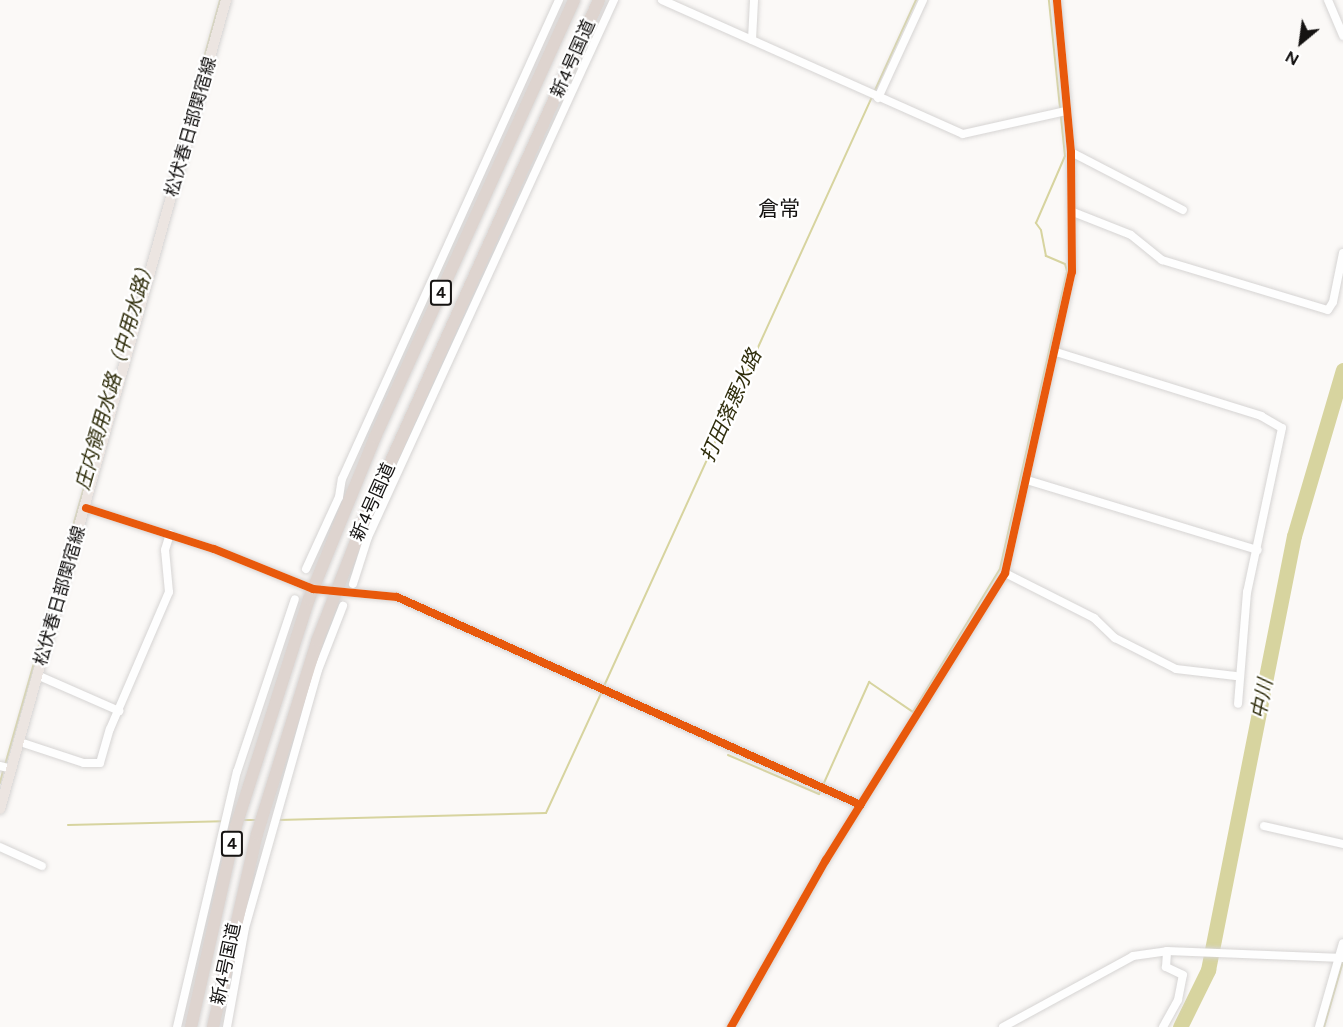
<!DOCTYPE html>
<meta charset="utf-8">
<style>
body{margin:0}
#map{position:relative;width:1343px;height:1027px;overflow:hidden;background:#fbf9f7;font-family:Figtree,"Noto Sans JP",sans-serif}
div>[style]{position:absolute}
.stream>*{height:2px;margin:-1px;padding:0 1px;transform-origin:1px;border-radius:1px;background:#d7d49f}
.river>*{height:15px;margin:-7.5px;padding:0 7.5px;transform-origin:7.5px;border-radius:7.5px;background:#d7d49f}
.roads{filter:drop-shadow(0 0 2px #d6d4d3) drop-shadow(0 0 2px #d6d4d3)}
.minor>*{height:8px;margin:-4px;padding:0 4px;transform-origin:4px;border-radius:4px;background:#fefefe}
.major>*{height:10px;margin:-5px;padding:0 5px;transform-origin:5px;border-radius:5px;background:#ece5e1}
.highway>*{height:12px;margin:-6px;padding:0 6px;transform-origin:6px;border-radius:6px;background:#ded4cf}
.cycleway>*{height:8px;margin:-4px;padding:0 4px;transform-origin:4px;border-radius:4px;background:#e8590c}
span{translate:-50% -50%;white-space:nowrap;text-align:center;line-height:1.15;-webkit-text-stroke:4.5px #fff;paint-order:stroke}
.shield-label span{padding:2px 4px;background:#fff;border:2px solid;border-radius:4px;-webkit-text-stroke-width:0}
.shield-label{font-size:16px;color:#151312;font-weight:700}
.street-label{font-size:18px;color:#151312}
.water-label{font-size:20px;color:#302e0c;font-style:italic}
.quarter-label{font-size:21px;color:#151312}
.north{position:absolute;left:1271px;top:12px;width:60px;height:60px;-webkit-text-stroke:4px #fff;paint-order:stroke;rotate:209deg;font-size:16px;font-weight:700;line-height:24px;text-align:center;color:#151312}
.north::after{content:'';display:block;margin:auto;width:21px;height:27px;background:#151312;clip-path:polygon(50% 0,100% 100%,50% 72%,0 100%)}
</style>
<div id="map">
<div class="stream">
<div style="left:168px;top:188px;width:195px;rotate:-74.5deg"></div>
<div style="left:604px;top:686px;width:754px;rotate:-65.54deg"></div>
<div style="left:728px;top:755px;width:99px;rotate:23.2deg"></div>
<div style="left:819px;top:794px;width:123px;rotate:-65.9deg"></div>
<div style="left:869px;top:682px;width:53px;rotate:34.3deg"></div>
<div style="left:913px;top:712px;width:167px;rotate:-58.7deg"></div>
<div style="left:1000px;top:569px;width:305px;rotate:-77.3deg"></div>
<div style="left:1067px;top:271px;width:7px;rotate:-106deg"></div>
<div style="left:1065px;top:264px;width:21px;rotate:-157deg"></div>
<div style="left:1046px;top:256px;width:26px;rotate:-101deg"></div>
<div style="left:1041px;top:230px;width:9px;rotate:-126deg"></div>
<div style="left:1036px;top:223px;width:73px;rotate:-66.6deg"></div>
<div style="left:1065px;top:156px;width:157px;rotate:-95.9deg"></div>
<div style="left:5px;top:765px;width:366px;rotate:-74.1deg"></div>
<div style="left:0;top:783px;width:12px;rotate:-76deg"></div>
<div style="left:242px;top:820px;width:15px"></div>
<div style="left:278px;top:820px;width:268px;rotate:-1.5deg"></div>
<div style="left:546px;top:813px;width:134px;rotate:-65.3deg"></div>
<div style="left:68px;top:825px;width:165px;rotate:-1.4deg"></div>
<div style="left:1324px;top:1027px;width:69px;rotate:-73.9deg"></div>
</div>
<div class="river">
<div style="left:1180px;top:1027px;width:64px;rotate:-63.8deg"></div>
<div style="left:1208px;top:970px;width:442px;rotate:-78.8deg"></div>
<div style="left:1294px;top:536px;width:173px;rotate:-73.6deg"></div>
</div>
<div class="roads">
<div class="minor">
<div style="left:662px;top:0;width:329px;rotate:24deg"></div>
<div style="left:963px;top:134px;width:106px;rotate:-12.6deg"></div>
<div style="left:1328px;top:0;width:39px;rotate:67deg"></div>
<div style="left:752px;top:40px;width:40px;rotate:-87.1deg"></div>
<div style="left:878px;top:98px;width:108px;rotate:-65.3deg"></div>
<div style="left:1071px;top:152px;width:126px;rotate:27.4deg"></div>
<div style="left:1073px;top:212px;width:62px;rotate:21.6deg"></div>
<div style="left:1131px;top:235px;width:40px;rotate:39deg"></div>
<div style="left:1162px;top:260px;width:173px;rotate:16.8deg"></div>
<div style="left:1328px;top:310px;width:9px;rotate:-58deg"></div>
<div style="left:1333px;top:302px;width:50px;rotate:-78.5deg"></div>
<div style="left:1056px;top:352px;width:215px;rotate:17.3deg"></div>
<div style="left:1261px;top:416px;width:24px;rotate:30deg"></div>
<div style="left:1282px;top:428px;width:168px;rotate:102deg"></div>
<div style="left:1247px;top:592px;width:112px;rotate:94.6deg"></div>
<div style="left:1027px;top:480px;width:241px;rotate:16.9deg"></div>
<div style="left:86px;top:508px;width:134px;rotate:17.8deg"></div>
<div style="left:214px;top:549px;width:107px;rotate:22deg"></div>
<div style="left:313px;top:589px;width:84px;rotate:5.4deg"></div>
<div style="left:397px;top:597px;width:508px;rotate:24.15deg"></div>
<div style="left:306px;top:569px;width:79px;rotate:-65.4deg"></div>
<div style="left:339px;top:497px;width:18px;rotate:-81deg"></div>
<div style="left:342px;top:479px;width:526px;rotate:-65.63deg"></div>
<div style="left:1005px;top:573px;width:100px;rotate:26.8deg"></div>
<div style="left:1094px;top:618px;width:29px;rotate:44deg"></div>
<div style="left:1115px;top:638px;width:68px;rotate:26.9deg"></div>
<div style="left:1176px;top:669px;width:60px;rotate:6.7deg"></div>
<div style="left:353px;top:584px;width:49px;rotate:-72.3deg"></div>
<div style="left:368px;top:537px;width:591px;rotate:-65.39deg"></div>
<div style="left:37px;top:675px;width:90px;rotate:23.7deg"></div>
<div style="left:20px;top:742px;width:67px;rotate:18.2deg"></div>
<div style="left:84px;top:763px;width:16px"></div>
<div style="left:100px;top:763px;width:35px;rotate:-74deg"></div>
<div style="left:110px;top:729px;width:149px;rotate:-66.7deg"></div>
<div style="left:169px;top:592px;width:42px;rotate:-95.4deg"></div>
<div style="left:165px;top:550px;width:17px;rotate:-73deg"></div>
<div style="left:0;top:766px;width:12px;rotate:14deg"></div>
<div style="left:1264px;top:826px;width:81px;rotate:12.8deg"></div>
<div style="left:0;top:847px;width:46px;rotate:24.3deg"></div>
<div style="left:177px;top:1027px;width:262px;rotate:-76.8deg"></div>
<div style="left:237px;top:772px;width:182px;rotate:-71.5deg"></div>
<div style="left:227px;top:1027px;width:101px;rotate:-79.7deg"></div>
<div style="left:245px;top:928px;width:268px;rotate:-74.2deg"></div>
<div style="left:318px;top:670px;width:69px;rotate:-68.7deg"></div>
<div style="left:731px;top:1027px;width:192px;rotate:-60.4deg"></div>
<div style="left:826px;top:860px;width:338px;rotate:-58deg"></div>
<div style="left:1005px;top:573px;width:308px;rotate:-77.5deg"></div>
<div style="left:1072px;top:272px;width:120px;rotate:-90.5deg"></div>
<div style="left:1071px;top:152px;width:153px;rotate:-95.3deg"></div>
<div style="left:1003px;top:1027px;width:148px;rotate:-28.6deg"></div>
<div style="left:1133px;top:956px;width:34px;rotate:-8deg"></div>
<div style="left:1167px;top:951px;width:176px;rotate:2.3deg"></div>
<div style="left:1163px;top:1027px;width:31px;rotate:-61deg"></div>
<div style="left:1178px;top:1000px;width:25px;rotate:-79deg"></div>
<div style="left:1183px;top:975px;width:19px;rotate:-155deg"></div>
<div style="left:1166px;top:967px;width:16px;rotate:-86deg"></div>
<div style="left:1319px;top:1027px;width:87px;rotate:-74.1deg"></div>
</div>
<div class="major">
<div style="left:0;top:809px;width:840px;rotate:-74.39deg"></div>
</div>
<div class="highway">
<div style="left:191px;top:1027px;width:206px;rotate:-77.4deg"></div>
<div style="left:236px;top:826px;width:238px;rotate:-72.2deg"></div>
<div style="left:309px;top:599px;width:175px;rotate:-67.8deg"></div>
<div style="left:375px;top:437px;width:480px;rotate:-65.5deg"></div>
<div style="left:213px;top:1027px;width:198px;rotate:-77.2deg"></div>
<div style="left:257px;top:834px;width:202px;rotate:-72.7deg"></div>
<div style="left:317px;top:641px;width:127px;rotate:-68.7deg"></div>
<div style="left:363px;top:523px;width:574px;rotate:-65.71deg"></div>
</div>
</div>
<div class="cycleway">
<div style="left:86px;top:508px;width:134px;rotate:17.8deg"></div>
<div style="left:214px;top:549px;width:107px;rotate:22deg"></div>
<div style="left:313px;top:589px;width:84px;rotate:5.4deg"></div>
<div style="left:397px;top:597px;width:508px;rotate:24.15deg"></div>
<div style="left:731px;top:1027px;width:192px;rotate:-60.4deg"></div>
<div style="left:826px;top:860px;width:338px;rotate:-58deg"></div>
<div style="left:1005px;top:573px;width:308px;rotate:-77.5deg"></div>
<div style="left:1072px;top:272px;width:120px;rotate:-90.5deg"></div>
<div style="left:1071px;top:152px;width:153px;rotate:-95.3deg"></div>
</div>
<div class="shield-label">
<span style="left:441px;top:293px">4</span>
<span style="left:232px;top:844px">4</span>
</div>
<div class="street-label">
<span style="left:573px;top:59px;rotate:-66deg">新4号国道</span>
<span style="left:191px;top:127px;rotate:-74deg">松伏春日部関宿線</span>
<span style="left:373px;top:502px;rotate:-66deg">新4号国道</span>
<span style="left:60px;top:596px;rotate:-74deg">松伏春日部関宿線</span>
<span style="left:226px;top:964px;rotate:-78deg">新4号国道</span>
</div>
<div class="water-label">
<span style="left:115px;top:374px;rotate:-74deg">庄内領用水路（中用水路）</span>
<span style="left:731px;top:406px;rotate:-66deg">打田落悪水路</span>
<span style="left:1262px;top:699px;rotate:-79deg">中川</span>
</div>
<div class="quarter-label">
<span style="left:779px;top:209px">倉常</span>
</div>
<div class="north">N</div>
</div>
